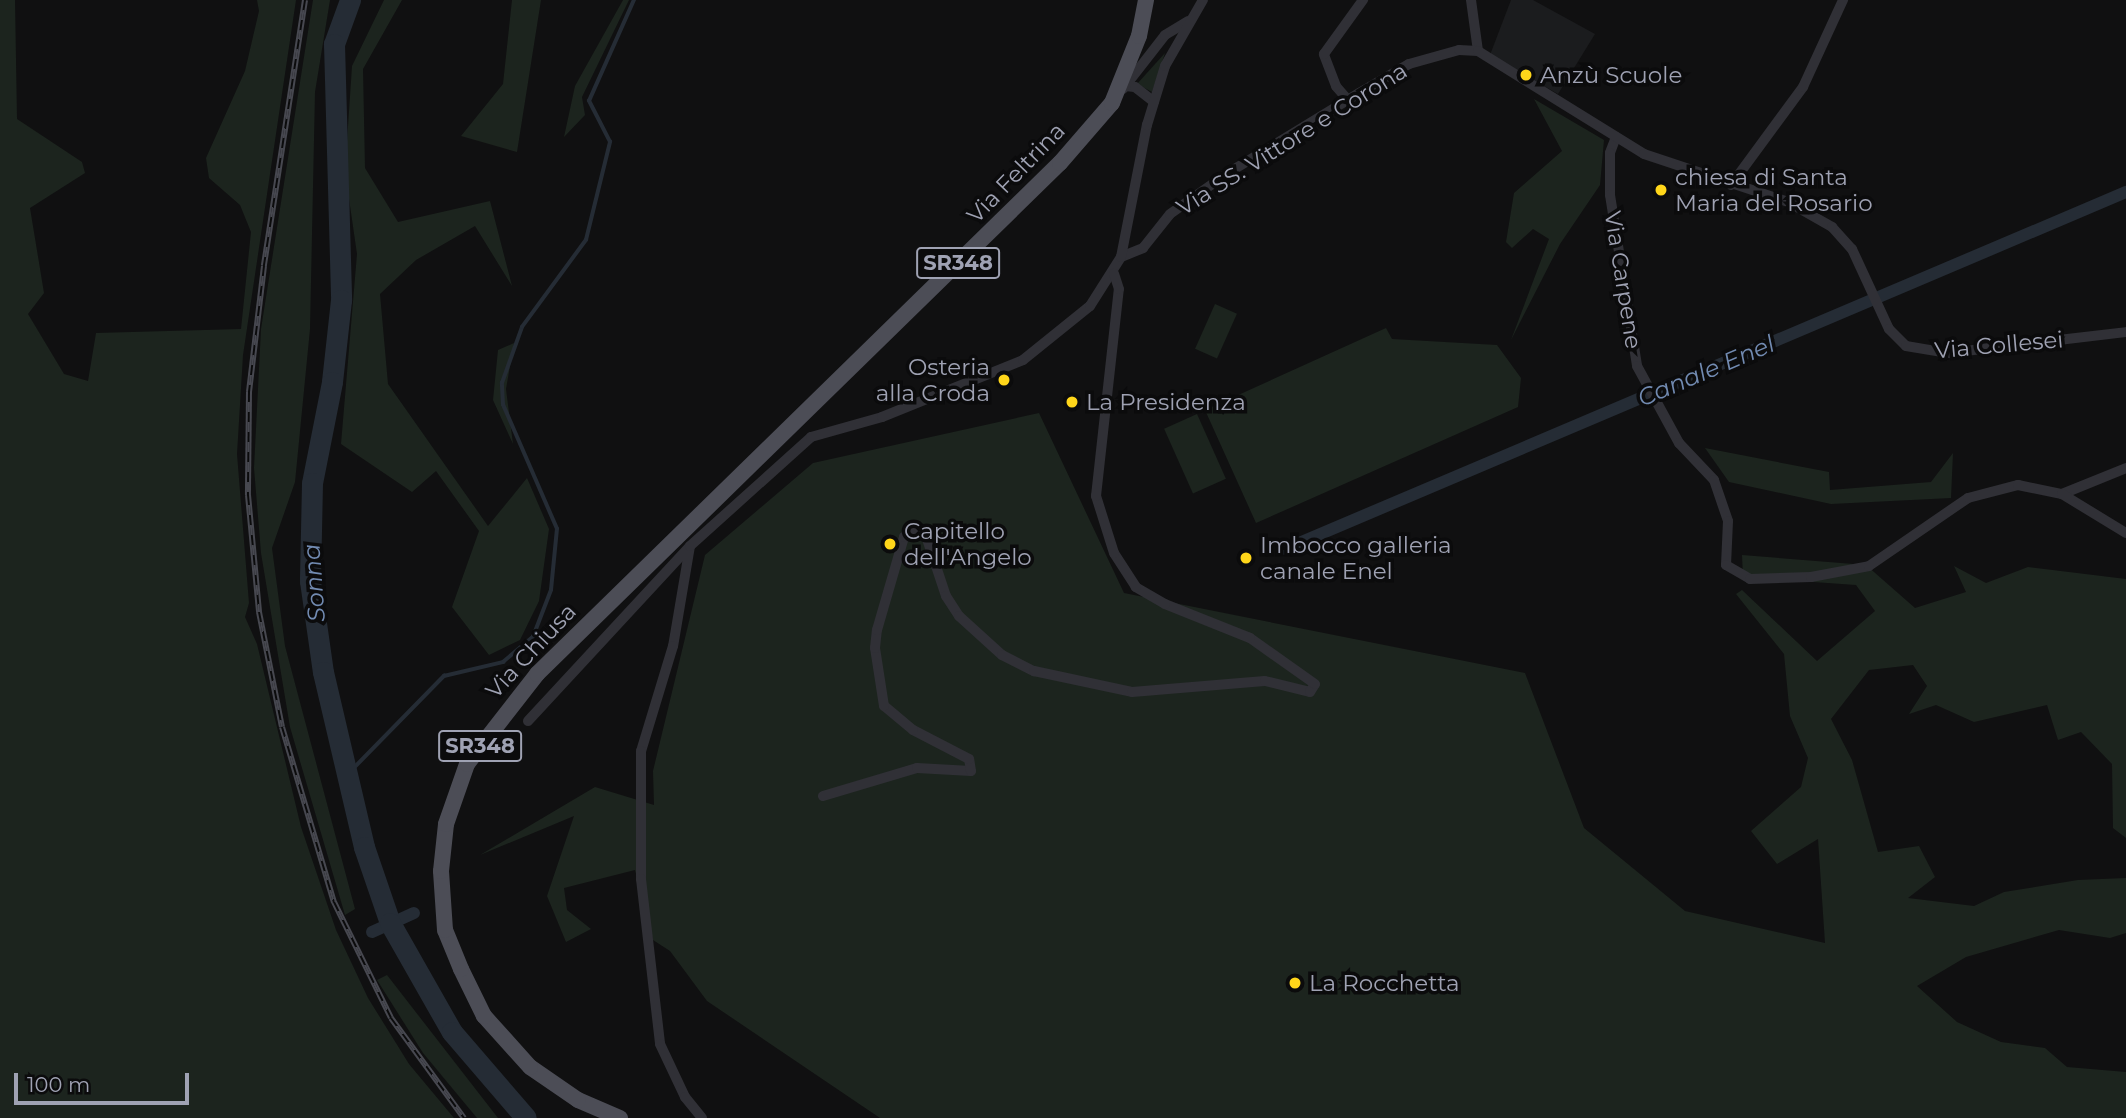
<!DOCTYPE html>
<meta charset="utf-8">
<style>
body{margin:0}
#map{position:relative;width:2126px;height:1118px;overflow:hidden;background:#101011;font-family:Montserrat,sans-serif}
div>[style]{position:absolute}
.built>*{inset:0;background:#1b1c1e}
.green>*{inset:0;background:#1c241e;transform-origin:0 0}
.stream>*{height:3.5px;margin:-1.75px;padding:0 1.75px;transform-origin:1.75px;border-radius:1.75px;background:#252c35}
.canal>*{height:12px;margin:-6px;padding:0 6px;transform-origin:6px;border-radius:6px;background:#252c35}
.river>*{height:21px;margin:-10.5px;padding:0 10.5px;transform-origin:10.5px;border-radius:10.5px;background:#252c35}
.minor>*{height:10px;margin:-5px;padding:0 5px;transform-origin:5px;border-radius:5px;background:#303036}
.primary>*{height:16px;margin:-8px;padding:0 8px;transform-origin:8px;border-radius:8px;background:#4c4d56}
.rail>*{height:6px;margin-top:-3px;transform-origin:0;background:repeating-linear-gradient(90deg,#0b0b0c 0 10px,#474850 0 20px);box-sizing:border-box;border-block:2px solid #474850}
.dots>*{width:19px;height:19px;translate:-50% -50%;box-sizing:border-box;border:4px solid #0b0b0c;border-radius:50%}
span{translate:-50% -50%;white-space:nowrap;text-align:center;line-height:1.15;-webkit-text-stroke:7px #0b0b0c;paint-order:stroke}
.shield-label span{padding:2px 5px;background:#0b0b0c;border:2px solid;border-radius:5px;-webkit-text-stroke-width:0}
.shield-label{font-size:21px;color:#9fa2b3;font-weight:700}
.poi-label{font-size:23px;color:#9fa2b3}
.left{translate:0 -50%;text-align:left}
.right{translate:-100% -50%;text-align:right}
.street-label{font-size:23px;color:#9fa2b3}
.water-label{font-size:24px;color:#728bb2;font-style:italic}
.scale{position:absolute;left:14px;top:1073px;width:175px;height:32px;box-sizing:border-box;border:4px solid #9fa2b3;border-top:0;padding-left:9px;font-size:21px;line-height:24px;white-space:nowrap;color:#9fa2b3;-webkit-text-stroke:5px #0b0b0c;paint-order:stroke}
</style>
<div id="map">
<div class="built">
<div style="clip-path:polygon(1511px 0,1533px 0,1595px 34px,1558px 94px,1490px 55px)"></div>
</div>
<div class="green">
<div style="clip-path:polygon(0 0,15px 0,17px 119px,82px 162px,85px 173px,30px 208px,44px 293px,28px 314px,64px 374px,88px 381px,96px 333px,241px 329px,251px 232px,240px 205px,209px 178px,206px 158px,245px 71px,259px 11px,257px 0,296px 0,243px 355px,237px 454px,249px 603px,245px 617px,257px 644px,301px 827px,336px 930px,368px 998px,409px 1064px,454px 1118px,0 1118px)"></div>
<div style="clip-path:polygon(313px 0,330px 0,315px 92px,310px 329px,295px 482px,272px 548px,285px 646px,355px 909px,345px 915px,290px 727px,261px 553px,254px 468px,261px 329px)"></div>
<div style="clip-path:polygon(384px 0,402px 0,363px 69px,365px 168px,398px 222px,490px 201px,512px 286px,475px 226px,416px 260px,380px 294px,388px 384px,488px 526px,527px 478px,549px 529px,539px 601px,520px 640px,489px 655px,452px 607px,479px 531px,436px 471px,412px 492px,341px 444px,357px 254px,345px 171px,352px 66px)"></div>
<div style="clip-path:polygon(512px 0,541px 0,517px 152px,461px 136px,503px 84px)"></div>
<div style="clip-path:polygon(623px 0,629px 0,582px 97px,585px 115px,564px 137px,575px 86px)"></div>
<div style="clip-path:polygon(1165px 53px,1152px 92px,1137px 84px)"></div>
<div style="clip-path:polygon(1534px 99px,1604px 140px,1600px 185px,1560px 244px,1511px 340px,1549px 239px,1533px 229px,1512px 248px,1506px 242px,1514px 193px,1562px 151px)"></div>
<div style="left:1215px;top:304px;width:24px;height:49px;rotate:24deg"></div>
<div style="clip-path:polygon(1386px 328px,1392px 339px,1497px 345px,1521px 378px,1518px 407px,1256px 523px,1205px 410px)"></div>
<div style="clip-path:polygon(514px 343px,506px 389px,513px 444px,493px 400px,498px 350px)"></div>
<div style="clip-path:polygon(1039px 413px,1124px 593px,1525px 673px,1584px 828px,1685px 911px,1825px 943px,1818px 839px,1777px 864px,1751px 831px,1801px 787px,1808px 758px,1790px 716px,1784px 654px,1736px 594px,1742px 590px,1817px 661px,1875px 611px,1856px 585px,1743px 577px,1742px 555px,1866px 565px,1915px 608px,1966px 592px,1954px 566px,1986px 583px,2028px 567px,2126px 579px,2126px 838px,2113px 828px,2112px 764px,2081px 732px,2058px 740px,2047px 705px,1974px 722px,1936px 705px,1909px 714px,1927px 686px,1913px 665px,1869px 670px,1831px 719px,1852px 760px,1878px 852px,1919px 846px,1935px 877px,1908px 898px,1974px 906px,2004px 892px,2078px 880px,2126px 878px,2126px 933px,2110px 938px,2059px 930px,1966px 957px,1917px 986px,1957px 1022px,2001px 1042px,2045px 1048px,2067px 1067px,2126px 1072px,2126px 1118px,880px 1118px,707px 1001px,670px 951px,653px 940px,635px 870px,564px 888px,567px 910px,591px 929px,566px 942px,547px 896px,574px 816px,480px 855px,595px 787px,654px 805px,653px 771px,705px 555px,813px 463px)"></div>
<div style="left:1197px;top:414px;width:71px;height:36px;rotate:66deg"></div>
<div style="clip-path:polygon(1705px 448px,1829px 472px,1830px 490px,1931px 482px,1953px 453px,1951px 498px,1831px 504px,1729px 482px)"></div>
<div style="clip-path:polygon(387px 975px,498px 1118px,477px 1118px,423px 1053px,377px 980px)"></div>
</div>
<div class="stream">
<div style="left:347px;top:775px;width:139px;rotate:-45.6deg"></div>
<div style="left:444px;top:676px;width:61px;rotate:-13.3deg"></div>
<div style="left:503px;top:662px;width:39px;rotate:-40deg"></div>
<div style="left:533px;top:637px;width:50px;rotate:-69deg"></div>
<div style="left:551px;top:590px;width:61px;rotate:-84.4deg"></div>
<div style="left:557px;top:529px;width:135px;rotate:-113.5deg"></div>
<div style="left:503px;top:405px;width:22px;rotate:-93deg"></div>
<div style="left:502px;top:383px;width:59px;rotate:-70.3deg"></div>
<div style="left:522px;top:327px;width:108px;rotate:-53.7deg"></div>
<div style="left:586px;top:240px;width:101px;rotate:-76.2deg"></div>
<div style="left:610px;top:142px;width:46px;rotate:-117.1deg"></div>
<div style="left:589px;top:101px;width:111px;rotate:-66deg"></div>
</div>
<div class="canal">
<div style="left:1285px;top:549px;width:914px;rotate:-23deg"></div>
<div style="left:372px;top:932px;width:46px;rotate:-24.3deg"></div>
</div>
<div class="river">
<div style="left:350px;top:0;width:47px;rotate:110deg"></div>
<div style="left:334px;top:44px;width:256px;rotate:88.4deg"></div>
<div style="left:341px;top:300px;width:82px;rotate:96.3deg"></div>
<div style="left:332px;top:382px;width:103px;rotate:101.2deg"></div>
<div style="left:312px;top:483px;width:98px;rotate:91.2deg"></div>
<div style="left:310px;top:581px;width:92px;rotate:81.9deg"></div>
<div style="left:323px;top:672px;width:180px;rotate:76.8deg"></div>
<div style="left:364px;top:847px;width:80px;rotate:71.1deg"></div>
<div style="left:390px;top:923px;width:125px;rotate:60.4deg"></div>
<div style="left:452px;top:1032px;width:113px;rotate:49.3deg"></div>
</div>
<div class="minor">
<div style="left:1471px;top:0;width:51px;rotate:82.2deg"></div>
<div style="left:1125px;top:86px;width:10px;rotate:6deg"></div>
<div style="left:1135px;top:87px;width:24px;rotate:38deg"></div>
<div style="left:1123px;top:89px;width:68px;rotate:-52.1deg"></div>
<div style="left:1165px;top:35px;width:27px;rotate:-31deg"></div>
<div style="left:1348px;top:100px;width:18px;rotate:-131deg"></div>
<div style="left:1336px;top:86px;width:34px;rotate:-111deg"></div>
<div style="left:1324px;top:54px;width:67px;rotate:-54.2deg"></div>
<div style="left:1616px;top:137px;width:17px;rotate:111deg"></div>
<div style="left:1610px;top:153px;width:42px;rotate:90deg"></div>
<div style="left:1610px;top:195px;width:173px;rotate:81deg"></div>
<div style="left:1637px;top:366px;width:88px;rotate:61.4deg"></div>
<div style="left:1679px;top:443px;width:51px;rotate:46.6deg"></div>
<div style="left:1714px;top:480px;width:43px;rotate:71.1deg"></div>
<div style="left:1728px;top:521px;width:44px;rotate:92.6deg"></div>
<div style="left:1726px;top:565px;width:28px;rotate:30deg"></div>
<div style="left:1750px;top:579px;width:61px;rotate:-1.9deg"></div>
<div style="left:1811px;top:577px;width:59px;rotate:-10.7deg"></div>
<div style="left:1869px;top:566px;width:120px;rotate:-34.5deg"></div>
<div style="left:1968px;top:498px;width:52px;rotate:-14.6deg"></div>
<div style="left:2018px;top:485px;width:45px;rotate:11.6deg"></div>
<div style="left:2062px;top:494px;width:69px;rotate:-22.1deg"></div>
<div style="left:1731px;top:185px;width:122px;rotate:-53.7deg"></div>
<div style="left:1803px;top:87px;width:96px;rotate:-65.3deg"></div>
<div style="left:1121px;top:257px;width:24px;rotate:-22deg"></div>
<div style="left:1143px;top:248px;width:43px;rotate:-51.5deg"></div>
<div style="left:1170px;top:214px;width:71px;rotate:-35.3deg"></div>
<div style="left:1228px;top:173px;width:153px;rotate:-31.4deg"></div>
<div style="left:1359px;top:93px;width:58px;rotate:-30.1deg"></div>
<div style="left:1409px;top:64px;width:52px;rotate:-15.6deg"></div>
<div style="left:1459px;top:50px;width:19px;rotate:3deg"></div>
<div style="left:1478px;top:51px;width:195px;rotate:31.8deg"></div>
<div style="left:1644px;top:154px;width:152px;rotate:18.4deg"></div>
<div style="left:1788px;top:202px;width:51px;rotate:29.6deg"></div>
<div style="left:1832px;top:227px;width:30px;rotate:48deg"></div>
<div style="left:1852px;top:249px;width:88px;rotate:65.2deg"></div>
<div style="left:1889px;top:329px;width:24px;rotate:45deg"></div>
<div style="left:1906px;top:346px;width:43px;rotate:9.5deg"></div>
<div style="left:1948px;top:353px;width:179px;rotate:-6.7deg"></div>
<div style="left:2062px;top:494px;width:75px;rotate:31.4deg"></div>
<div style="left:690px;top:546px;width:101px;rotate:99.6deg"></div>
<div style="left:673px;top:646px;width:110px;rotate:106.9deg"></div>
<div style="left:641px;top:751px;width:128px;rotate:90deg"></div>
<div style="left:641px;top:879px;width:166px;rotate:83.4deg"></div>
<div style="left:660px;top:1044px;width:59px;rotate:64.7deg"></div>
<div style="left:685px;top:1097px;width:27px;rotate:51deg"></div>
<div style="left:528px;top:721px;width:238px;rotate:-47.2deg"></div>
<div style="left:690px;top:546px;width:163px;rotate:-42deg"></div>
<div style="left:811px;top:437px;width:74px;rotate:-15.7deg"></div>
<div style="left:882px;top:417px;width:152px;rotate:-22deg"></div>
<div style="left:1023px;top:360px;width:86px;rotate:-38.9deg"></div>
<div style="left:1090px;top:306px;width:58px;rotate:-57.7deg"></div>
<div style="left:1121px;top:257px;width:135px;rotate:-78.9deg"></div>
<div style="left:1147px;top:125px;width:62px;rotate:-73deg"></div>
<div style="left:1165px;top:66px;width:76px;rotate:-60.1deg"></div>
<div style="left:823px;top:796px;width:98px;rotate:-16.6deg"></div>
<div style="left:917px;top:768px;width:54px;rotate:3.2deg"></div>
<div style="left:971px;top:771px;width:12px;rotate:-99deg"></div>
<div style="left:969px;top:759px;width:63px;rotate:-152.6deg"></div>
<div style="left:913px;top:730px;width:38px;rotate:-140deg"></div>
<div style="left:884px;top:706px;width:59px;rotate:-98.8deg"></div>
<div style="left:875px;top:648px;width:18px;rotate:-84deg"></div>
<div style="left:877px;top:630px;width:97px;rotate:-73.8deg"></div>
<div style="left:904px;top:537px;width:13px;rotate:-39deg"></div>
<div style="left:914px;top:529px;width:14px;rotate:30deg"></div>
<div style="left:926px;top:536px;width:63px;rotate:71.6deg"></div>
<div style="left:946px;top:596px;width:24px;rotate:57deg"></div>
<div style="left:959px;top:616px;width:58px;rotate:42.2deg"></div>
<div style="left:1002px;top:655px;width:36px;rotate:27deg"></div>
<div style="left:1034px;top:671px;width:100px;rotate:12.1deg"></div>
<div style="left:1132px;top:692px;width:133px;rotate:-4.7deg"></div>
<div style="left:1265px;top:681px;width:46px;rotate:13.7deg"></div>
<div style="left:1310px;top:692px;width:9px;rotate:-58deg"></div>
<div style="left:1315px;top:684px;width:80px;rotate:-144.7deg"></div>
<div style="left:1250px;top:638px;width:92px;rotate:-158.2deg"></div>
<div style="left:1165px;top:604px;width:34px;rotate:-150deg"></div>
<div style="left:1136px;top:587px;width:40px;rotate:-122.9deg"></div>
<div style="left:1114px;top:553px;width:60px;rotate:-107.5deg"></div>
<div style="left:1096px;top:496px;width:208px;rotate:-83.7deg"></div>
<div style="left:1119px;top:289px;width:16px;rotate:-108deg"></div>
</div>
<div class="primary">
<div style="left:620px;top:1118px;width:46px;rotate:-156.8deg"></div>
<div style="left:578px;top:1100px;width:58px;rotate:-145.5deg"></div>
<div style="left:530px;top:1067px;width:69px;rotate:-132deg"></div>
<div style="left:484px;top:1016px;width:52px;rotate:-116.1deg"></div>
<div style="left:461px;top:969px;width:42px;rotate:-112.3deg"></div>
<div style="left:445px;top:930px;width:59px;rotate:-93.9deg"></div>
<div style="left:441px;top:871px;width:47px;rotate:-83.9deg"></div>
<div style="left:446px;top:824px;width:64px;rotate:-70.7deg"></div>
<div style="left:467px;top:764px;width:114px;rotate:-52.1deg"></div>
<div style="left:537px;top:674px;width:731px;rotate:-44.34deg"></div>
<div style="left:1060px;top:163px;width:79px;rotate:-49.1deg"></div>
<div style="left:1112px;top:103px;width:72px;rotate:-68.1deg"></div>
<div style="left:1139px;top:36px;width:37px;rotate:-79deg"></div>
</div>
<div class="rail">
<div style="left:305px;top:0;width:269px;rotate:98.8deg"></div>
<div style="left:264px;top:266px;width:127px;rotate:96.8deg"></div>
<div style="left:249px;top:392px;width:103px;rotate:90.6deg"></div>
<div style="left:248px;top:495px;width:118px;rotate:84.6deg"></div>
<div style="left:259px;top:612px;width:117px;rotate:78.7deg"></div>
<div style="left:282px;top:727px;width:183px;rotate:73.5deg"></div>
<div style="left:334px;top:902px;width:129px;rotate:63.8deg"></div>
<div style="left:391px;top:1018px;width:124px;rotate:53.9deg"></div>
</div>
<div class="dots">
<div style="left:1526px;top:75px;background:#ffd61a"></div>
<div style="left:1661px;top:190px;background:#ffd61a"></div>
<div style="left:1004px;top:380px;background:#ffd61a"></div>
<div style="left:1072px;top:402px;background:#ffd61a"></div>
<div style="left:890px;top:544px;background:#ffd61a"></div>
<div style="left:1246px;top:558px;background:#ffd61a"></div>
<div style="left:1295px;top:983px;background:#ffd61a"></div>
</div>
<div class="shield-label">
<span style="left:958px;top:263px">SR348</span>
<span style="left:480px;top:746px">SR348</span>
</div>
<div class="poi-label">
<span class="left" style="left:1540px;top:75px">Anzù Scuole</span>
<span class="left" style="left:1675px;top:190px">chiesa di Santa<br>Maria del Rosario</span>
<span class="right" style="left:990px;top:380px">Osteria<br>alla Croda</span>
<span class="left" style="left:1086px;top:402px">La Presidenza</span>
<span class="left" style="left:904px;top:544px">Capitello<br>dell'Angelo</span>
<span class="left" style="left:1260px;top:558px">Imbocco galleria<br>canale Enel</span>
<span class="left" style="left:1309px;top:983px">La Rocchetta</span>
</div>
<div class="street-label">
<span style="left:1292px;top:139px;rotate:-32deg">Via SS. Vittore e Corona</span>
<span style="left:1016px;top:173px;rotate:-46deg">Via Feltrina</span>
<span style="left:1623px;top:280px;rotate:81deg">Via Carpene</span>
<span style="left:1999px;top:345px;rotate:-5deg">Via Collesei</span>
<span style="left:531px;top:651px;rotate:-47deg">Via Chiusa</span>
</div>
<div class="water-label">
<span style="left:1706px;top:371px;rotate:-23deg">Canale Enel</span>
<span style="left:314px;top:583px;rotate:-94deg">Sonna</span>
</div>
<div class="scale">100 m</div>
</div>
